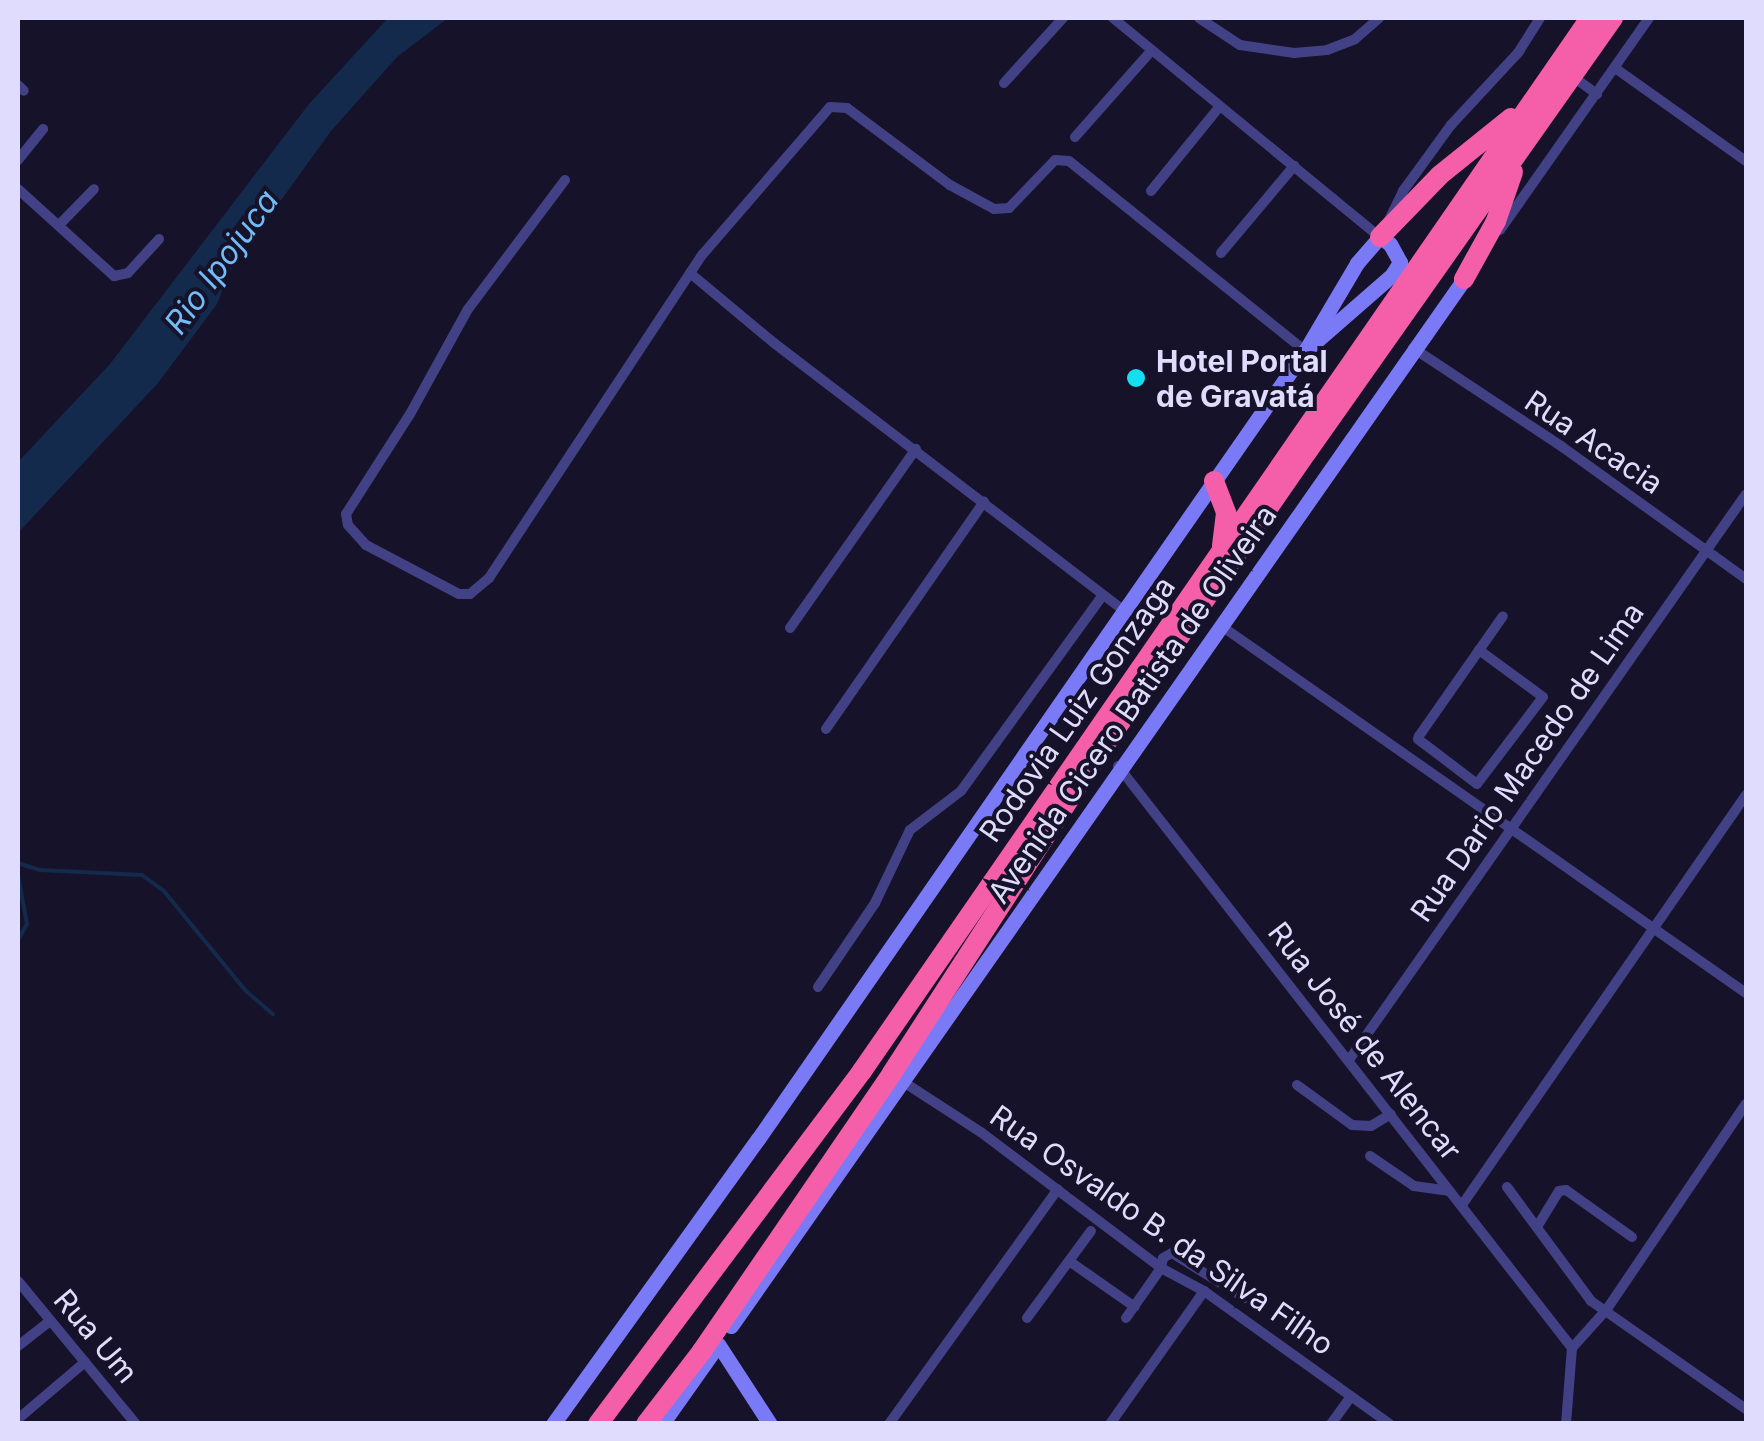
<!DOCTYPE html>
<meta charset="utf-8">
<style>
body{margin:0}
#map{position:relative;width:1764px;height:1441px;overflow:hidden;background:#161229;font-family:Inter,sans-serif}
div>[style]{position:absolute}
.water>*{inset:0;background:#132a4d}
.stream>*{height:4px;margin:-2px;padding:0 2px;transform-origin:2px;border-radius:2px;background:#132a4d}
.street>*{height:10px;margin:-5px;padding:0 5px;transform-origin:5px;border-radius:5px;background:#424185}
.secondary>*{height:15px;margin:-7.5px;padding:0 7.5px;transform-origin:7.5px;border-radius:7.5px;background:#7b7af6}
.highway>*{height:20px;margin:-10px;padding:0 10px;transform-origin:10px;border-radius:10px;background:#f55faa}
.dots>*{width:28px;height:28px;translate:-50% -50%;box-sizing:border-box;border:5px solid #161229;border-radius:50%}
span{translate:-50% -50%;white-space:nowrap;text-align:center;line-height:1.15;-webkit-text-stroke:8px #161229;paint-order:stroke}
.poi-label{font-size:30px;color:#e0dcfd;font-weight:700}
.left{translate:0 -50%;text-align:left}
.street-label{font-size:30px;color:#e0dcfd}
.water-label{font-size:32px;color:#71bbf6;font-style:italic}
.frame{position:absolute;inset:0;border:20px solid #e0dcfd;pointer-events:none}
</style>
<div id="map">
<div class="water">
<div style="clip-path:polygon(388px 18px,448px 18px,397px 57px,331px 131px,230px 271px,217px 304px,158px 383px,18px 533px,18px 462px,110px 364px,309px 104px)"></div>
</div>
<div class="stream">
<div style="left:18px;top:863px;width:23px;rotate:18deg"></div>
<div style="left:40px;top:870px;width:102px;rotate:2.8deg"></div>
<div style="left:142px;top:875px;width:26px;rotate:36deg"></div>
<div style="left:163px;top:890px;width:129px;rotate:50.6deg"></div>
<div style="left:245px;top:990px;width:37px;rotate:41deg"></div>
<div style="left:18px;top:875px;width:50px;rotate:79.6deg"></div>
<div style="left:27px;top:924px;width:18px;rotate:119deg"></div>
</div>
<div class="street">
<div style="left:1113px;top:18px;width:345px;rotate:39.4deg"></div>
<div style="left:1199px;top:18px;width:49px;rotate:33.4deg"></div>
<div style="left:1240px;top:45px;width:55px;rotate:8.4deg"></div>
<div style="left:1294px;top:53px;width:33px;rotate:-5deg"></div>
<div style="left:1327px;top:50px;width:30px;rotate:-21deg"></div>
<div style="left:1355px;top:39px;width:32px;rotate:-41deg"></div>
<div style="left:1615px;top:68px;width:161px;rotate:35.4deg"></div>
<div style="left:1572px;top:76px;width:31px;rotate:36deg"></div>
<div style="left:1004px;top:83px;width:88px;rotate:-47.8deg"></div>
<div style="left:18px;top:85px;width:8px;rotate:45deg"></div>
<div style="left:1075px;top:137px;width:116px;rotate:-48.5deg"></div>
<div style="left:18px;top:160px;width:40px;rotate:-51deg"></div>
<div style="left:565px;top:180px;width:161px;rotate:126.9deg"></div>
<div style="left:468px;top:309px;width:120px;rotate:118.9deg"></div>
<div style="left:410px;top:414px;width:119px;rotate:122.6deg"></div>
<div style="left:346px;top:514px;width:11px;rotate:80deg"></div>
<div style="left:348px;top:525px;width:27px;rotate:48deg"></div>
<div style="left:366px;top:545px;width:105px;rotate:27.8deg"></div>
<div style="left:459px;top:594px;width:11px"></div>
<div style="left:470px;top:594px;width:25px;rotate:-40deg"></div>
<div style="left:489px;top:578px;width:388px;rotate:-56.6deg"></div>
<div style="left:703px;top:254px;width:194px;rotate:-49.2deg"></div>
<div style="left:830px;top:107px;width:17px;rotate:3deg"></div>
<div style="left:847px;top:108px;width:129px;rotate:36.8deg"></div>
<div style="left:950px;top:185px;width:50px;rotate:28.6deg"></div>
<div style="left:994px;top:209px;width:15px;rotate:-4deg"></div>
<div style="left:1009px;top:208px;width:66px;rotate:-46.2deg"></div>
<div style="left:1055px;top:160px;width:14px;rotate:4deg"></div>
<div style="left:1069px;top:161px;width:303px;rotate:38.8deg"></div>
<div style="left:18px;top:189px;width:130px;rotate:42.2deg"></div>
<div style="left:114px;top:276px;width:14px;rotate:-12deg"></div>
<div style="left:128px;top:273px;width:46px;rotate:-47.6deg"></div>
<div style="left:1151px;top:191px;width:109px;rotate:-50.9deg"></div>
<div style="left:1389px;top:220px;width:32px;rotate:-64deg"></div>
<div style="left:1403px;top:191px;width:82px;rotate:-54deg"></div>
<div style="left:1451px;top:125px;width:98px;rotate:-47.1deg"></div>
<div style="left:1518px;top:53px;width:41px;rotate:-57.8deg"></div>
<div style="left:59px;top:225px;width:50px;rotate:-45.8deg"></div>
<div style="left:1500px;top:230px;width:259px;rotate:-54.9deg"></div>
<div style="left:1221px;top:253px;width:114px;rotate:-50deg"></div>
<div style="left:690px;top:273px;width:109px;rotate:39.8deg"></div>
<div style="left:774px;top:343px;width:441px;rotate:37.4deg"></div>
<div style="left:1413px;top:348px;width:178px;rotate:33.5deg"></div>
<div style="left:1561px;top:446px;width:228px;rotate:35.7deg"></div>
<div style="left:1220px;top:625px;width:642px;rotate:34.98deg"></div>
<div style="left:790px;top:628px;width:219px;rotate:-54.9deg"></div>
<div style="left:1479px;top:650px;width:79px;rotate:36.3deg"></div>
<div style="left:1543px;top:697px;width:109px;rotate:127.2deg"></div>
<div style="left:1477px;top:784px;width:74px;rotate:-142.7deg"></div>
<div style="left:1418px;top:739px;width:3px;rotate:-72deg"></div>
<div style="left:1419px;top:736px;width:146px;rotate:-55deg"></div>
<div style="left:826px;top:729px;width:277px;rotate:-55.2deg"></div>
<div style="left:1118px;top:766px;width:738px;rotate:52.04deg"></div>
<div style="left:818px;top:987px;width:102px;rotate:-55.8deg"></div>
<div style="left:875px;top:903px;width:81px;rotate:-64.4deg"></div>
<div style="left:910px;top:830px;width:64px;rotate:-37.4deg"></div>
<div style="left:961px;top:791px;width:242px;rotate:-54.1deg"></div>
<div style="left:1349px;top:1060px;width:691px;rotate:-54.95deg"></div>
<div style="left:902px;top:1081px;width:95px;rotate:33deg"></div>
<div style="left:982px;top:1133px;width:224px;rotate:37deg"></div>
<div style="left:1161px;top:1268px;width:49px;rotate:28.1deg"></div>
<div style="left:1204px;top:1291px;width:229px;rotate:35.6deg"></div>
<div style="left:1297px;top:1085px;width:68px;rotate:36deg"></div>
<div style="left:1352px;top:1125px;width:19px;rotate:3deg"></div>
<div style="left:1371px;top:1126px;width:23px;rotate:-31deg"></div>
<div style="left:1370px;top:1156px;width:53px;rotate:34.3deg"></div>
<div style="left:1414px;top:1186px;width:36px;rotate:8deg"></div>
<div style="left:1507px;top:1187px;width:142px;rotate:53.6deg"></div>
<div style="left:1591px;top:1301px;width:189px;rotate:34.9deg"></div>
<div style="left:1462px;top:1205px;width:499px;rotate:-55.3deg"></div>
<div style="left:1537px;top:1227px;width:42px;rotate:-58.6deg"></div>
<div style="left:1559px;top:1191px;width:7px;rotate:-8deg"></div>
<div style="left:1566px;top:1190px;width:81px;rotate:35.5deg"></div>
<div style="left:1069px;top:1261px;width:80px;rotate:34.9deg"></div>
<div style="left:18px;top:1281px;width:185px;rotate:50.5deg"></div>
<div style="left:1027px;top:1318px;width:108px;rotate:-53.7deg"></div>
<div style="left:1126px;top:1318px;width:61px;rotate:-55deg"></div>
<div style="left:1161px;top:1268px;width:10px;rotate:-79deg"></div>
<div style="left:1163px;top:1258px;width:10px;rotate:-29deg"></div>
<div style="left:1172px;top:1253px;width:86px;rotate:31.7deg"></div>
<div style="left:18px;top:1346px;width:41px;rotate:-38deg"></div>
<div style="left:1572px;top:1348px;width:52px;rotate:-48.1deg"></div>
<div style="left:1607px;top:1309px;width:248px;rotate:-55.9deg"></div>
<div style="left:18px;top:1419px;width:88px;rotate:-40.4deg"></div>
<div style="left:889px;top:1424px;width:289px;rotate:-54.3deg"></div>
<div style="left:1110px;top:1424px;width:163px;rotate:-54.7deg"></div>
<div style="left:1331px;top:1424px;width:34px;rotate:-54deg"></div>
<div style="left:1566px;top:1424px;width:76px;rotate:-85.5deg"></div>
</div>
<div class="secondary">
<div style="left:731px;top:1326px;width:1278px;rotate:-55deg"></div>
<div style="left:718px;top:1344px;width:95px;rotate:57deg"></div>
<div style="left:553px;top:1424px;width:351px;rotate:-54.3deg"></div>
<div style="left:758px;top:1139px;width:642px;rotate:-55.27deg"></div>
<div style="left:1124px;top:611px;width:317px;rotate:-55.2deg"></div>
<div style="left:1305px;top:351px;width:102px;rotate:-59.4deg"></div>
<div style="left:1357px;top:263px;width:35px;rotate:-49deg"></div>
<div style="left:1380px;top:237px;width:12px;rotate:35deg"></div>
<div style="left:1390px;top:244px;width:21px;rotate:61deg"></div>
<div style="left:1400px;top:262px;width:15px;rotate:122deg"></div>
<div style="left:1392px;top:275px;width:116px;rotate:138.9deg"></div>
<div style="left:662px;top:1424px;width:87px;rotate:-54.8deg"></div>
</div>
<div class="highway">
<div style="left:1380px;top:237px;width:86px;rotate:-45.9deg"></div>
<div style="left:1440px;top:175px;width:91px;rotate:-38.8deg"></div>
<div style="left:1464px;top:279px;width:66px;rotate:-61.1deg"></div>
<div style="left:1496px;top:221px;width:52px;rotate:-70.9deg"></div>
<div style="left:1214px;top:481px;width:34px;rotate:69deg"></div>
<div style="left:1226px;top:513px;width:33px;rotate:97deg"></div>
<div style="left:598px;top:1424px;width:441px;rotate:-53.2deg"></div>
<div style="left:862px;top:1071px;width:1280px;rotate:-55.34deg"></div>
<div style="left:646px;top:1424px;width:92px;rotate:-52.5deg"></div>
<div style="left:702px;top:1351px;width:337px;rotate:-55.6deg"></div>
<div style="left:892px;top:1073px;width:374px;rotate:-57.1deg"></div>
<div style="left:1095px;top:759px;width:373px;rotate:-55.4deg"></div>
<div style="left:1307px;top:452px;width:531px;rotate:-54.81deg"></div>
</div>
<div class="dots">
<div style="left:1136px;top:378px;background:#15def0"></div>
</div>
<div class="poi-label">
<span class="left" style="left:1156px;top:378px">Hotel Portal<br>de Gravatá</span>
</div>
<div class="street-label">
<span style="left:1594px;top:442px;rotate:34deg">Rua Acacia</span>
<span style="left:1132px;top:704px;rotate:-55deg">Avenida Cicero Batista de Oliveira</span>
<span style="left:1077px;top:709px;rotate:-55deg">Rodovia Luiz Gonzaga</span>
<span style="left:1527px;top:762px;rotate:-55deg">Rua Dario Macedo de Lima</span>
<span style="left:1365px;top:1041px;rotate:52deg">Rua José de Alencar</span>
<span style="left:1162px;top:1230px;rotate:35deg">Rua Osvaldo B. da Silva Filho</span>
<span style="left:96px;top:1336px;rotate:50deg">Rua Um</span>
</div>
<div class="water-label">
<span style="left:222px;top:262px;rotate:-54deg">Rio Ipojuca</span>
</div>
<div class="frame"></div>
</div>
